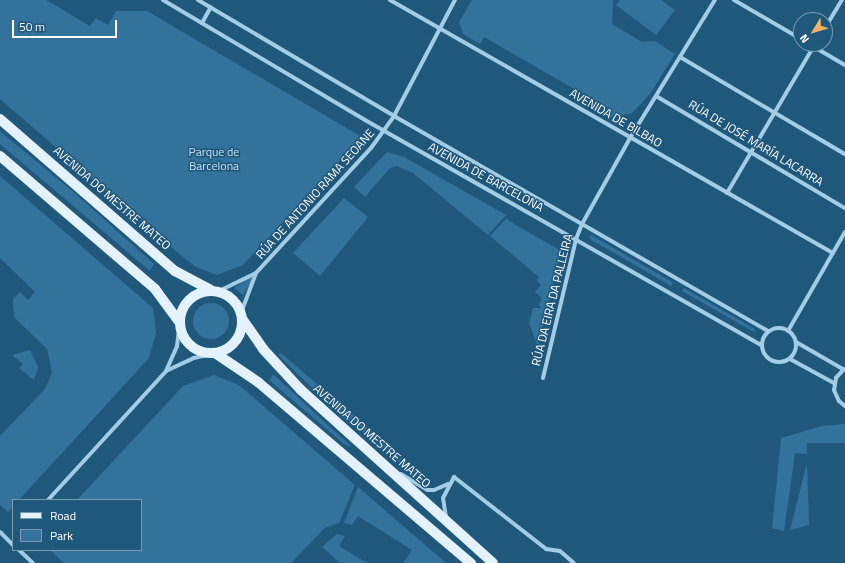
<!DOCTYPE html>
<meta charset="utf-8">
<style>
body{margin:0}
#map{position:relative;width:845px;height:563px;overflow:hidden;background:#20587c;font-family:"Titillium Web",sans-serif}
div>[style]{position:absolute}
.green>*{inset:0;background:#33729a;transform-origin:0 0}
.round{border-radius:50%}
.street>*{height:4px;margin:-2px;padding:0 2px;transform-origin:2px;border-radius:2px;background:#a3cde6}
.street>.ring{margin:-2px;padding:0;box-sizing:content-box;background:none;border:4px solid #a3cde6;border-radius:50%}
.primary>*{height:10px;margin:-5px;padding:0 5px;transform-origin:5px;border-radius:5px;background:#e4f2fd}
.primary>.ring{margin:-5px;padding:0;box-sizing:content-box;background:none;border:10px solid #e4f2fd;border-radius:50%}
span{translate:-50% -50%;white-space:nowrap;text-align:center;line-height:1.15;-webkit-text-stroke:3px #20587c;paint-order:stroke}
.street-label{font-size:12px;color:#fff}
.park-label{font-size:12px;color:#c6e3f5}
.legend{position:absolute;left:12px;top:499px;width:130px;height:52px;box-sizing:border-box;background:#20587c;border:1px solid #799bb0;margin:0;padding:5px 7px;list-style:none;font-size:12px;color:#fff}
.legend li{display:flex;align-items:center;gap:8px;height:20px}
.legend b{width:20px;border:1px solid #799bb0}
.north{position:absolute;left:793px;top:12px;width:40px;height:40px;box-sizing:border-box;background:#20587c;border:1px solid #799bb0;border-radius:50%;rotate:232deg;font-size:11px;font-weight:700;line-height:16px;text-align:center;color:#fff}
.north::after{content:'';display:block;margin:auto;width:14px;height:18px;background:#f4b263;clip-path:polygon(50% 0,100% 100%,50% 72%,0 100%)}
.scale{position:absolute;left:12px;top:20px;width:105px;height:18px;box-sizing:border-box;border:2px solid #fff;border-top:0;padding-left:5px;font-size:12px;line-height:14px;white-space:nowrap;color:#fff;-webkit-text-stroke:3px #20587c;paint-order:stroke}
</style>
<div id="map">
<div class="green">
<div style="clip-path:polygon(0 0,46px 0,90px 26px,96px 18px,108px 25px,116px 11px,147px 11px,362px 137px,243px 265px,217px 275px,196px 267px,183px 257px,0 99px)"></div>
<div style="clip-path:polygon(472px 0,613px 0,612px 24px,642px 42px,655px 41px,675px 54px,650px 94px,632px 113px,611px 118px,606px 116px,609px 109px,484px 37px,480px 44px,463px 34px,459px 22px)"></div>
<div style="clip-path:polygon(620px 0,661px 0,675px 10px,656px 35px,616px 5px)"></div>
<div style="clip-path:polygon(0 131px,77px 195px,154px 264px,150px 271px,0 144px)"></div>
<div style="clip-path:polygon(387px 152px,404px 157px,506px 215px,488px 235px,413px 173px,397px 166px,390px 168px,365px 197px,354px 187px)"></div>
<div style="clip-path:polygon(0 176px,153px 308px,156px 333px,149px 358px,19px 500px,13px 500px,13px 507px,8px 512px,0 505px,0 436px,45px 389px,52px 373px,47px 349px,14px 317px,13px 299px,20px 292px,28px 300px,35px 292px,0 258px)"></div>
<div style="clip-path:polygon(344px 198px,368px 217px,320px 276px,293px 253px)"></div>
<div style="clip-path:polygon(506px 219px,561px 251px,538px 347px,529px 323px,533px 308px,542px 308px,539px 305px,542px 298px,535px 292px,541px 285px,537px 280px,539px 277px,490px 236px)"></div>
<div style="left:591px;top:235px;width:95px;height:4px;rotate:30deg"></div>
<div style="clip-path:polygon(250px 277px,253px 280px,243px 295px,234px 288px)"></div>
<div style="clip-path:polygon(684px 288px,755px 329px,754px 332px,682px 291px)"></div>
<div class="round" style="left:193px;top:303px;width:36px;height:36px"></div>
<div style="clip-path:polygon(30px 350px,38px 367px,34px 380px,19px 368px,23px 364px,12px 355px)"></div>
<div style="clip-path:polygon(281px 353px,433px 484px,405px 467px,332px 407px,278px 355px)"></div>
<div style="clip-path:polygon(273px 374px,328px 425px,352px 447px,344px 444px,269px 380px)"></div>
<div style="clip-path:polygon(214px 375px,239px 385px,355px 485px,339px 523px,325px 528px,291px 563px,64px 563px,50px 550px,141px 550px,141px 500px,77px 500px,183px 386px)"></div>
<div style="clip-path:polygon(845px 424px,845px 443px,807px 443px,807px 454px,795px 453px,784px 531px,772px 528px,781px 438px,822px 426px)"></div>
<div style="clip-path:polygon(807px 463px,809px 525px,790px 530px)"></div>
<div style="clip-path:polygon(358px 487px,446px 563px,403px 563px,412px 550px,358px 516px,352px 525px,344px 523px)"></div>
<div style="clip-path:polygon(337px 534px,345px 536px,339px 546px,367px 563px,340px 563px,322px 547px)"></div>
</div>
<div class="street">
<div style="left:163px;top:0;width:235px;rotate:30.7deg"></div>
<div style="left:365px;top:120px;width:455px;rotate:29.6deg"></div>
<div style="left:198px;top:0;width:228px;rotate:30.6deg"></div>
<div style="left:394px;top:116px;width:431px;rotate:29.9deg"></div>
<div style="left:390px;top:0;width:510px;rotate:29.73deg"></div>
<div style="left:734px;top:0;width:78px;rotate:30.2deg"></div>
<div style="left:202px;top:23px;width:18px;rotate:-61deg"></div>
<div style="left:825px;top:28px;width:33px;rotate:-59deg"></div>
<div style="left:809px;top:44px;width:42px;rotate:30.3deg"></div>
<div style="left:680px;top:57px;width:191px;rotate:30.5deg"></div>
<div style="left:656px;top:96px;width:220px;rotate:30.7deg"></div>
<div style="left:727px;top:193px;width:173px;rotate:-59.4deg"></div>
<div style="left:219px;top:291px;width:41px;rotate:-25.9deg"></div>
<div style="left:256px;top:273px;width:170px;rotate:-47.4deg"></div>
<div style="left:371px;top:148px;width:39px;rotate:-54deg"></div>
<div style="left:394px;top:116px;width:131px;rotate:-62.3deg"></div>
<div style="left:241px;top:313px;width:43px;rotate:-69.4deg"></div>
<div class="ring" style="left:762px;top:328px;width:30px;height:30px"></div>
<div style="left:788px;top:331px;width:114px;rotate:-60.1deg"></div>
<div style="left:796px;top:342px;width:54px;rotate:29.9deg"></div>
<div style="left:790px;top:359px;width:50px;rotate:28.6deg"></div>
<div style="left:844px;top:369px;width:12px;rotate:132deg"></div>
<div style="left:836px;top:378px;width:12px;rotate:99deg"></div>
<div style="left:834px;top:390px;width:12px;rotate:66deg"></div>
<div style="left:839px;top:401px;width:8px;rotate:40deg"></div>
<div style="left:166px;top:371px;width:31px;rotate:-25deg"></div>
<div style="left:194px;top:358px;width:22px;rotate:-13deg"></div>
<div style="left:543px;top:378px;width:143px;rotate:-76.6deg"></div>
<div style="left:576px;top:239px;width:16px;rotate:-68deg"></div>
<div style="left:582px;top:224px;width:98px;rotate:-60.8deg"></div>
<div style="left:630px;top:138px;width:162px;rotate:-58.4deg"></div>
<div style="left:401px;top:474px;width:31px;rotate:31deg"></div>
<div style="left:428px;top:490px;width:6px"></div>
<div style="left:434px;top:490px;width:15px;rotate:-23deg"></div>
<div style="left:48px;top:500px;width:175px;rotate:-47.5deg"></div>
<div style="left:166px;top:371px;width:27px;rotate:-66deg"></div>
<div style="left:177px;top:346px;width:23px;rotate:-83deg"></div>
<div style="left:446px;top:517px;width:19px;rotate:-99deg"></div>
<div style="left:443px;top:498px;width:24px;rotate:-62deg"></div>
<div style="left:454px;top:477px;width:117px;rotate:38deg"></div>
<div style="left:546px;top:549px;width:14px;rotate:8deg"></div>
<div style="left:560px;top:551px;width:18px;rotate:41deg"></div>
<div style="left:0;top:532px;width:18px;rotate:45deg"></div>
<div style="left:19px;top:550px;width:19px;rotate:43deg"></div>
</div>
<div class="primary">
<div style="left:0;top:119px;width:232px;rotate:41deg"></div>
<div style="left:175px;top:271px;width:40px;rotate:28deg"></div>
<div style="left:0;top:156px;width:204px;rotate:40.6deg"></div>
<div style="left:155px;top:289px;width:42px;rotate:53.7deg"></div>
<div class="ring" style="left:180px;top:291px;width:52px;height:52px"></div>
<div style="left:243px;top:320px;width:35px;rotate:55deg"></div>
<div style="left:263px;top:349px;width:56px;rotate:47.2deg"></div>
<div style="left:301px;top:390px;width:258px;rotate:42deg"></div>
<div style="left:215px;top:353px;width:52px;rotate:34deg"></div>
<div style="left:258px;top:382px;width:280px;rotate:40.4deg"></div>
</div>
<div class="street-label">
<span style="left:616px;top:118px;rotate:30deg">AVENIDA DE BILBAO</span>
<span style="left:756px;top:143px;rotate:31deg">RÚA DE JOSÉ MARÍA LACARRA</span>
<span style="left:486px;top:177px;rotate:29deg">AVENIDA DE BARCELONA</span>
<span style="left:315px;top:194px;rotate:-48deg">RÚA DE ANTONIO RAMA SEOANE</span>
<span style="left:112px;top:198px;rotate:41deg">AVENIDA DO MESTRE MATEO</span>
<span style="left:552px;top:300px;rotate:-76deg">RÚA DA EIRA DA PALLEIRA</span>
<span style="left:372px;top:436px;rotate:41deg">AVENIDA DO MESTRE MATEO</span>
</div>
<div class="park-label">
<span style="left:214px;top:159px">Parque de<br>Barcelona</span>
</div>
<ul class="legend">
<li><b style="height:5px;background:#e4f2fd"></b>Road</li>
<li><b style="height:11px;background:#33729a"></b>Park</li>
</ul>
<div class="north">N</div>
<div class="scale">50 m</div>
</div>
